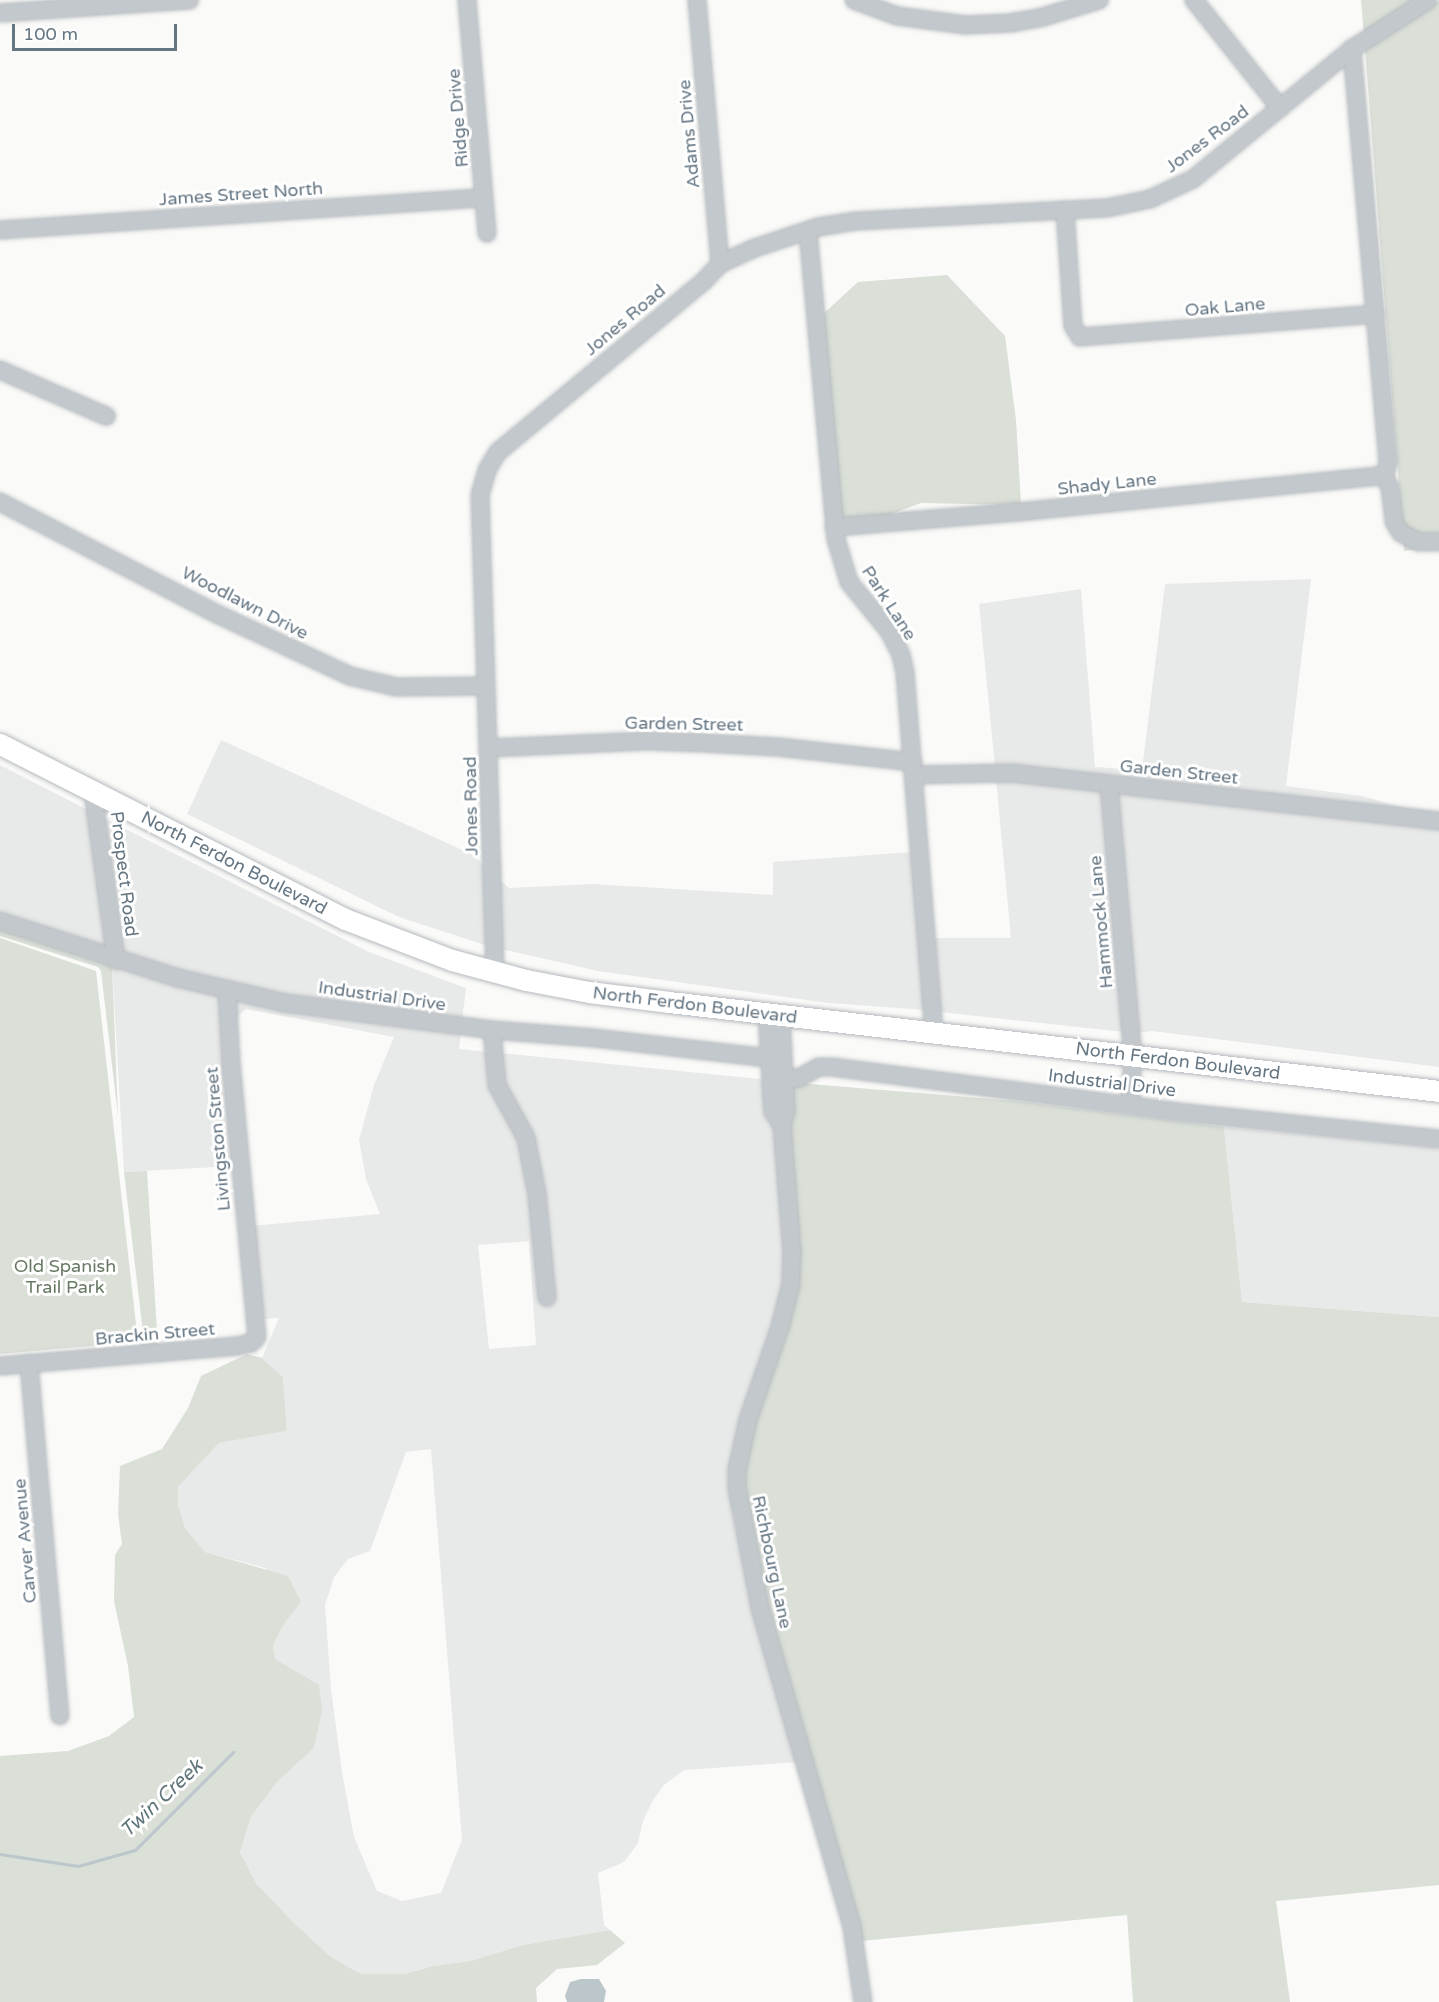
<!DOCTYPE html>
<style>
body{margin:0}
#map{position:relative;width:1439px;height:2002px;overflow:hidden;background:#fafaf8;font-family:"Varela Round",sans-serif}
div>[style]{position:absolute}
.built>*{inset:0;background:#e8e9e9}
.green>*{inset:0;background:#dadfd7}
.water>*{inset:0;background:#bbc7cb}
.stream>*{height:3px;margin:-1.5px;padding:0 1.5px;transform-origin:1.5px;border-radius:1.5px;background:#bbc7cb}
.roads{filter:drop-shadow(0 0 2px #b5babe) drop-shadow(0 0 2px #b5babe)}
.minor>*{height:16px;margin:-8px;padding:0 8px;transform-origin:8px;border-radius:8px;background:#c3c8cc}
.major>*{height:21px;margin:-10.5px;padding:0 10.5px;transform-origin:10.5px;border-radius:10.5px;background:#fff}
span{translate:-50% -50%;white-space:nowrap;text-align:center;line-height:1.15;-webkit-text-stroke:6px #fff;paint-order:stroke}
.street-label{font-size:18px;color:#657683}
.park-label{font-size:18px;color:#687a64}
.water-label{font-size:20px;color:#60757c;font-style:italic}
.scale{position:absolute;left:12px;top:24px;width:165px;height:27px;box-sizing:border-box;border:3px solid #657683;border-top:0;padding-left:8px;font-size:18px;line-height:21px;white-space:nowrap;color:#657683;-webkit-text-stroke:4px #fff;paint-order:stroke}
</style>
<div id="map">
<div class="built">
<div style="clip-path:polygon(1311px 579px,1286px 786px,1362px 796px,1425px 814px,995px 767px,979px 604px,1081px 589px,1095px 767px,1142px 770px,1165px 584px)"></div>
<div style="clip-path:polygon(221px 740px,471px 854px,486px 867px,488px 946px,399px 917px,187px 814px)"></div>
<div style="clip-path:polygon(0 765px,90px 811px,108px 949px,0 915px)"></div>
<div style="clip-path:polygon(996px 779px,1103px 789px,1124px 1032px,939px 1012px,933px 938px,1011px 938px)"></div>
<div style="clip-path:polygon(1116px 790px,1439px 826px,1439px 1067px,1152px 1031px,1137px 1033px)"></div>
<div style="clip-path:polygon(104px 818px,369px 952px,466px 988px,462px 1021px,286px 997px,122px 956px)"></div>
<div style="clip-path:polygon(913px 852px,926px 1010px,828px 1003px,598px 971px,501px 949px,499px 879px,509px 888px,593px 884px,773px 895px,773px 862px)"></div>
<div style="clip-path:polygon(112px 966px,221px 995px,234px 1166px,124px 1172px)"></div>
<div style="clip-path:polygon(evenodd,234px 998px,461px 1032px,459px 1049px,487px 1052px,516px 1130px,531px 1195px,542px 1304px,554px 1302px,544px 1193px,503px 1083px,500px 1053px,769px 1080px,786px 1251px,784px 1284px,731px 1488px,733px 1513px,753px 1609px,799px 1762px,684px 1770px,664px 1785px,653px 1800px,643px 1821px,638px 1843px,624px 1862px,598px 1873px,604px 1925px,610px 1930px,523px 1945px,470px 1961px,433px 1966px,405px 1974px,361px 1974px,331px 1957px,294px 1923px,256px 1883px,240px 1852px,251px 1817px,277px 1782px,314px 1748px,322px 1711px,293px 1672px,275px 1660px,273px 1645px,284px 1624px,301px 1602px,265px 1568px,205px 1552px,185px 1528px,178px 1504px,178px 1487px,219px 1443px,287px 1431px,283px 1377px,262px 1358px,279px 1318px,261px 1319px,252px 1226px,380px 1214px,366px 1179px,359px 1140px,374px 1085px,394px 1037px,246px 1009px,235px 1018px,234px 998px,529px 1241px,536px 1345px,489px 1349px,478px 1245px,529px 1241px,234px 998px,431px 1449px,462px 1840px,441px 1893px,402px 1901px,377px 1891px,354px 1837px,342px 1772px,331px 1689px,325px 1605px,334px 1577px,348px 1559px,370px 1551px,406px 1452px,431px 1449px)"></div>
<div style="clip-path:polygon(1224px 1127px,1439px 1148px,1439px 1317px,1242px 1302px)"></div>
</div>
<div class="green">
<div style="clip-path:polygon(1361px 0,1418px 0,1364px 35px)"></div>
<div style="clip-path:polygon(1439px 0,1439px 546px,1404px 551px,1365px 48px)"></div>
<div style="clip-path:polygon(947px 275px,1005px 336px,1016px 420px,1021px 505px,921px 503px,880px 518px,842px 521px,822px 315px,858px 282px)"></div>
<div style="clip-path:polygon(0 927px,112px 966px,118px 1116px,101px 971px,98px 967px,0 936px)"></div>
<div style="clip-path:polygon(0 938px,96px 971px,138px 1342px,0 1354px)"></div>
<div style="clip-path:polygon(786px 1082px,1016px 1101px,1224px 1127px,1242px 1302px,1439px 1317px,1439px 1885px,1276px 1901px,1290px 2002px,1133px 2002px,1127px 1915px,861px 1941px,766px 1606px,746px 1511px,744px 1470px,754px 1421px,786px 1328px)"></div>
<div style="clip-path:polygon(147px 1171px,158px 1347px,139px 1347px,144px 1341px,124px 1172px)"></div>
<div style="clip-path:polygon(247px 1354px,262px 1358px,283px 1377px,287px 1431px,219px 1443px,178px 1487px,178px 1504px,185px 1528px,205px 1552px,288px 1576px,301px 1602px,284px 1624px,273px 1645px,275px 1659px,319px 1685px,322px 1711px,314px 1748px,277px 1782px,251px 1817px,240px 1852px,256px 1883px,294px 1923px,331px 1957px,361px 1974px,405px 1974px,433px 1966px,470px 1961px,523px 1945px,610px 1930px,625px 1943px,597px 1965px,557px 1969px,536px 1988px,537px 2002px,0 2002px,0 1756px,68px 1751px,109px 1736px,134px 1717px,128px 1666px,114px 1601px,115px 1555px,122px 1544px,118px 1514px,120px 1466px,162px 1449px,188px 1408px,201px 1376px)"></div>
</div>
<div class="water">
<div style="clip-path:polygon(581px 1979px,599px 1979px,606px 1991px,604px 2002px,567px 2002px,565px 1996px,570px 1982px)"></div>
</div>
<div class="stream">
<div style="left:0;top:1854px;width:79px;rotate:8.7deg"></div>
<div style="left:78px;top:1866px;width:59px;rotate:-15.7deg"></div>
<div style="left:135px;top:1850px;width:139px;rotate:-45deg"></div>
</div>
<div class="roads">
<div class="minor">
<div style="left:467px;top:0;width:234px;rotate:85.1deg"></div>
<div style="left:697px;top:0;width:265px;rotate:85deg"></div>
<div style="left:854px;top:0;width:46px;rotate:20.4deg"></div>
<div style="left:897px;top:16px;width:69px;rotate:7.5deg"></div>
<div style="left:965px;top:25px;width:45px;rotate:-2.5deg"></div>
<div style="left:1010px;top:23px;width:34px;rotate:-10deg"></div>
<div style="left:1043px;top:17px;width:59px;rotate:-16.9deg"></div>
<div style="left:1194px;top:0;width:138px;rotate:51.5deg"></div>
<div style="left:0;top:13px;width:190px;rotate:-3.9deg"></div>
<div style="left:1065px;top:210px;width:116px;rotate:86.1deg"></div>
<div style="left:1073px;top:326px;width:13px;rotate:58deg"></div>
<div style="left:1080px;top:337px;width:297px;rotate:-4.4deg"></div>
<div style="left:0;top:230px;width:485px;rotate:-3.8deg"></div>
<div style="left:808px;top:231px;width:309px;rotate:84.8deg"></div>
<div style="left:836px;top:539px;width:45px;rotate:73.2deg"></div>
<div style="left:849px;top:582px;width:63px;rotate:50.8deg"></div>
<div style="left:889px;top:631px;width:27px;rotate:63deg"></div>
<div style="left:901px;top:655px;width:18px;rotate:77deg"></div>
<div style="left:905px;top:673px;width:361px;rotate:85.4deg"></div>
<div style="left:0;top:370px;width:116px;rotate:23.5deg"></div>
<div style="left:1383px;top:474px;width:15px;rotate:62deg"></div>
<div style="left:1390px;top:487px;width:35px;rotate:83deg"></div>
<div style="left:1394px;top:522px;width:13px;rotate:58deg"></div>
<div style="left:1401px;top:533px;width:20px;rotate:27deg"></div>
<div style="left:1419px;top:542px;width:20px"></div>
<div style="left:0;top:502px;width:244px;rotate:27.3deg"></div>
<div style="left:217px;top:614px;width:147px;rotate:25deg"></div>
<div style="left:350px;top:676px;width:47px;rotate:13.4deg"></div>
<div style="left:396px;top:687px;width:90px;rotate:-0.6deg"></div>
<div style="left:834px;top:527px;width:185px;rotate:-4.7deg"></div>
<div style="left:1018px;top:512px;width:365px;rotate:-5.7deg"></div>
<div style="left:1381px;top:476px;width:7px;rotate:-45deg"></div>
<div style="left:1386px;top:471px;width:9px;rotate:-77deg"></div>
<div style="left:1388px;top:462px;width:415px;rotate:-95deg"></div>
<div style="left:489px;top:748px;width:158px;rotate:-2.5deg"></div>
<div style="left:647px;top:741px;width:57px;rotate:2deg"></div>
<div style="left:704px;top:743px;width:74px;rotate:3.1deg"></div>
<div style="left:778px;top:747px;width:136px;rotate:6.3deg"></div>
<div style="left:914px;top:775px;width:98px;rotate:-1.2deg"></div>
<div style="left:1012px;top:773px;width:430px;rotate:6.4deg"></div>
<div style="left:1109px;top:784px;width:273px;rotate:85deg"></div>
<div style="left:1133px;top:1056px;width:49px;rotate:93.5deg"></div>
<div style="left:93px;top:792px;width:170px;rotate:82.2deg"></div>
<div style="left:0;top:921px;width:187px;rotate:17.8deg"></div>
<div style="left:178px;top:978px;width:110px;rotate:13.2deg"></div>
<div style="left:285px;top:1003px;width:209px;rotate:7.4deg"></div>
<div style="left:492px;top:1030px;width:103px;rotate:4.4deg"></div>
<div style="left:595px;top:1038px;width:175px;rotate:6.6deg"></div>
<div style="left:495px;top:972px;width:477px;rotate:-91.8deg"></div>
<div style="left:480px;top:495px;width:26px;rotate:-74deg"></div>
<div style="left:487px;top:470px;width:21px;rotate:-59deg"></div>
<div style="left:498px;top:452px;width:268px;rotate:-39.7deg"></div>
<div style="left:704px;top:281px;width:23px;rotate:-47deg"></div>
<div style="left:720px;top:264px;width:38px;rotate:-25deg"></div>
<div style="left:755px;top:248px;width:66px;rotate:-18.4deg"></div>
<div style="left:818px;top:227px;width:39px;rotate:-9deg"></div>
<div style="left:857px;top:221px;width:250px;rotate:-3deg"></div>
<div style="left:1107px;top:208px;width:44px;rotate:-11.8deg"></div>
<div style="left:1150px;top:199px;width:47px;rotate:-24.9deg"></div>
<div style="left:1193px;top:179px;width:205px;rotate:-39.3deg"></div>
<div style="left:1352px;top:49px;width:90px;rotate:-32.8deg"></div>
<div style="left:767px;top:1014px;width:98px;rotate:86.5deg"></div>
<div style="left:773px;top:1112px;width:16px;rotate:55deg"></div>
<div style="left:781px;top:1016px;width:95px;rotate:87deg"></div>
<div style="left:786px;top:1111px;width:15px;rotate:106deg"></div>
<div style="left:782px;top:1125px;width:126px;rotate:85.5deg"></div>
<div style="left:792px;top:1251px;width:33px;rotate:92deg"></div>
<div style="left:791px;top:1284px;width:44px;rotate:104.3deg"></div>
<div style="left:780px;top:1327px;width:98px;rotate:109deg"></div>
<div style="left:748px;top:1420px;width:51px;rotate:102.4deg"></div>
<div style="left:737px;top:1470px;width:18px;rotate:90deg"></div>
<div style="left:737px;top:1488px;width:122px;rotate:79.1deg"></div>
<div style="left:760px;top:1608px;width:332px;rotate:73.9deg"></div>
<div style="left:852px;top:1927px;width:76px;rotate:81.7deg"></div>
<div style="left:492px;top:1030px;width:55px;rotate:84.8deg"></div>
<div style="left:497px;top:1085px;width:60px;rotate:61.3deg"></div>
<div style="left:526px;top:1138px;width:57px;rotate:78.9deg"></div>
<div style="left:537px;top:1194px;width:104px;rotate:84.5deg"></div>
<div style="left:784px;top:1080px;width:15px;rotate:-8deg"></div>
<div style="left:799px;top:1078px;width:23px;rotate:-29deg"></div>
<div style="left:819px;top:1067px;width:13px"></div>
<div style="left:832px;top:1067px;width:349px;rotate:7.4deg"></div>
<div style="left:1178px;top:1112px;width:262px;rotate:5.9deg"></div>
<div style="left:29px;top:1363px;width:354px;rotate:85deg"></div>
<div style="left:0;top:1366px;width:238px;rotate:-4.8deg"></div>
<div style="left:237px;top:1346px;width:14px;rotate:-12deg"></div>
<div style="left:251px;top:1343px;width:8px;rotate:-45deg"></div>
<div style="left:257px;top:1337px;width:276px;rotate:-95.4deg"></div>
<div style="left:231px;top:1062px;width:71px;rotate:-93.2deg"></div>
</div>
<div class="major">
<div style="left:0;top:744px;width:387px;rotate:26.9deg"></div>
<div style="left:345px;top:919px;width:115px;rotate:21deg"></div>
<div style="left:452px;top:960px;width:77px;rotate:15.1deg"></div>
<div style="left:526px;top:980px;width:64px;rotate:10.8deg"></div>
<div style="left:589px;top:992px;width:81px;rotate:7.1deg"></div>
<div style="left:669px;top:1002px;width:775px;rotate:6.59deg"></div>
</div>
</div>
<div class="street-label">
<span style="left:458px;top:118px;rotate:-95deg">Ridge Drive</span>
<span style="left:689px;top:134px;rotate:-95deg">Adams Drive</span>
<span style="left:1207px;top:139px;rotate:-37deg">Jones Road</span>
<span style="left:241px;top:194px;rotate:-4deg">James Street North</span>
<span style="left:1225px;top:307px;rotate:-5deg">Oak Lane</span>
<span style="left:625px;top:320px;rotate:-40deg">Jones Road</span>
<span style="left:1107px;top:484px;rotate:-6deg">Shady Lane</span>
<span style="left:245px;top:603px;rotate:27deg">Woodlawn Drive</span>
<span style="left:889px;top:603px;rotate:57deg">Park Lane</span>
<span style="left:684px;top:724px;rotate:1deg">Garden Street</span>
<span style="left:1179px;top:772px;rotate:6deg">Garden Street</span>
<span style="left:471px;top:806px;rotate:-91deg">Jones Road</span>
<span style="left:234px;top:863px;rotate:27deg">North Ferdon Boulevard</span>
<span style="left:124px;top:874px;rotate:83deg">Prospect Road</span>
<span style="left:1101px;top:922px;rotate:-95deg">Hammock Lane</span>
<span style="left:382px;top:996px;rotate:8deg">Industrial Drive</span>
<span style="left:695px;top:1005px;rotate:7deg">North Ferdon Boulevard</span>
<span style="left:1178px;top:1061px;rotate:7deg">North Ferdon Boulevard</span>
<span style="left:1112px;top:1083px;rotate:7deg">Industrial Drive</span>
<span style="left:218px;top:1139px;rotate:-95deg">Livingston Street</span>
<span style="left:155px;top:1334px;rotate:-5deg">Brackin Street</span>
<span style="left:25px;top:1541px;rotate:-95deg">Carver Avenue</span>
<span style="left:772px;top:1562px;rotate:78deg">Richbourg Lane</span>
</div>
<div class="park-label">
<span style="left:65px;top:1277px">Old Spanish<br>Trail Park</span>
</div>
<div class="water-label">
<span style="left:162px;top:1799px;rotate:-43deg">Twin Creek</span>
</div>
<div class="scale">100 m</div>
</div>
